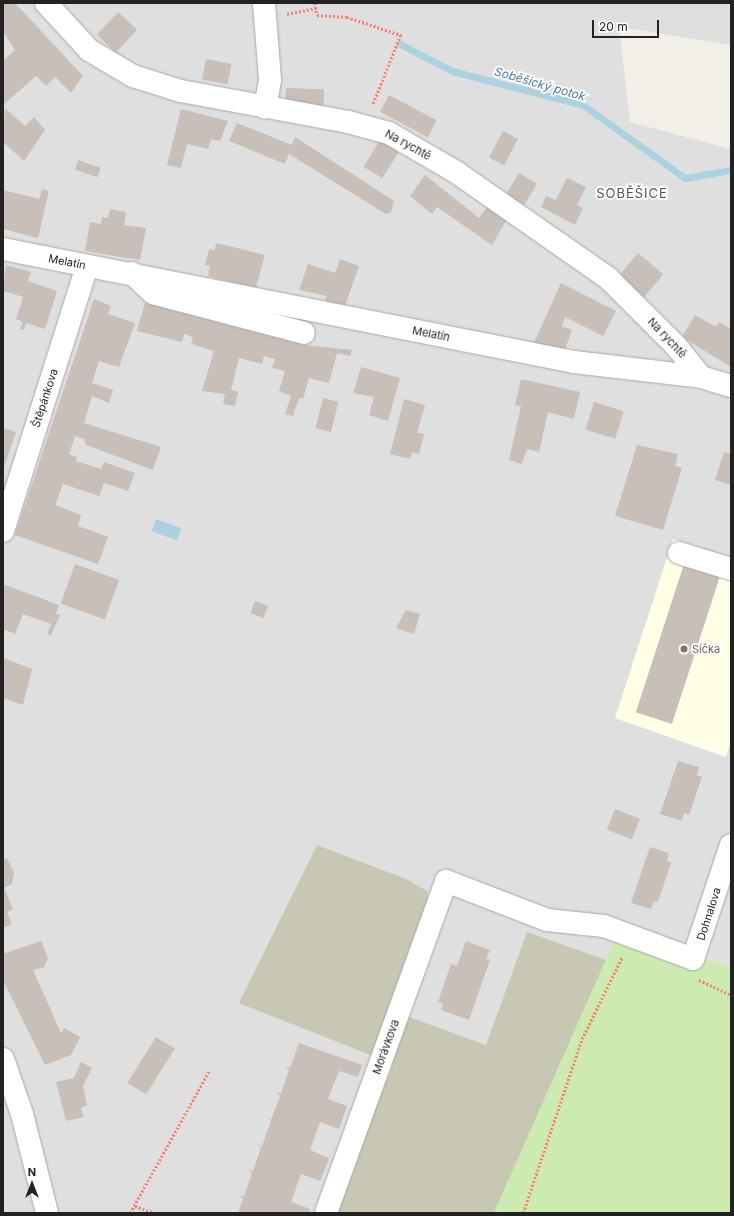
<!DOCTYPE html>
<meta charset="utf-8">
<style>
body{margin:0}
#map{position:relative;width:734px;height:1216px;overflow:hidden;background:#f2efe9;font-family:Inter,sans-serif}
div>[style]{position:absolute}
.residential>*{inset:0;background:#e0dfdf}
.education>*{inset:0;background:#ffffe5}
.construction>*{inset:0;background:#c7c7b4}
.grass>*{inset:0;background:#cdebb0}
.water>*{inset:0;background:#aad3df;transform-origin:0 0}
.stream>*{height:7px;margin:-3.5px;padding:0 3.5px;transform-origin:3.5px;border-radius:3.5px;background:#aad3df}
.building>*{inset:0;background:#c7bfb8;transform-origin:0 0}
.path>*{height:2.5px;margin-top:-1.25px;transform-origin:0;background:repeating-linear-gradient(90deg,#fa8072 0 2px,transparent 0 4px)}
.roads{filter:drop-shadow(0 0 1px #a9a9a9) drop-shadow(0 0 1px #a9a9a9)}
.minor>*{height:22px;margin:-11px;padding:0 11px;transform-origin:11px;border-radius:11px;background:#fff}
.dots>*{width:11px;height:11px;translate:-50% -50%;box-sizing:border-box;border:2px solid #fff;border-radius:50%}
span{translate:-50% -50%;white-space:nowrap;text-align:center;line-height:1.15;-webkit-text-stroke:3.5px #fff;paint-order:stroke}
.street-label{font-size:11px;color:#222}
.education-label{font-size:11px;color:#785e54}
.left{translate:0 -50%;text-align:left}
.water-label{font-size:12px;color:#4a7aab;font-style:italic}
.quarter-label{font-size:13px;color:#555;letter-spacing:1px}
.frame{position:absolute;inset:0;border:4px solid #222;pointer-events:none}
.north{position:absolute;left:12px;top:1164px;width:40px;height:40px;-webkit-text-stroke:3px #fff;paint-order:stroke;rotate:0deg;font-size:11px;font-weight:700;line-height:16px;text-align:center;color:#222}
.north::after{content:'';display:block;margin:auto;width:14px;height:18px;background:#222;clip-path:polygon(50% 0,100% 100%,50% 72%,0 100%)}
.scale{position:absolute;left:592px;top:20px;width:67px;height:18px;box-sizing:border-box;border:2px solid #222;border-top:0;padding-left:5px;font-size:12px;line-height:14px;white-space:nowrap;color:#222;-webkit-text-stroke:3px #fff;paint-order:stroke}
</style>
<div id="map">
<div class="residential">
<div style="clip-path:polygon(3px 3px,731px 3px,731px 45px,619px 27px,630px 122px,731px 149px,731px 967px,620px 929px,494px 1213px,3px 1213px)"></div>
</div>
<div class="education">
<div style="clip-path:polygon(673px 539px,731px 559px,731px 741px,726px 757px,615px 718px)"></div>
</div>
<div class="construction">
<div style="clip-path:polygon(317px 845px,406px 879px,427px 891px,429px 904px,390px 1010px,486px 1045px,527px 932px,606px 960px,494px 1213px,335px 1213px,393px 1064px,239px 1003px)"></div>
</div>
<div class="grass">
<div style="clip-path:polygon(620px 928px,731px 967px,731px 1213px,494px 1213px)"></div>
</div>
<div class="water">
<div style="left:156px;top:519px;width:27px;height:13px;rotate:20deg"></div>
</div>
<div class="stream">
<div style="left:400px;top:44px;width:59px;rotate:27.4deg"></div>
<div style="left:452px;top:71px;width:135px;rotate:14.5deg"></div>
<div style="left:583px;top:105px;width:125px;rotate:35.6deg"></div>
<div style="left:685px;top:178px;width:47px;rotate:-9.9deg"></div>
</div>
<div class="building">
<div style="clip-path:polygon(3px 3px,15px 3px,83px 76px,71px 93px,55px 77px,46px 86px,36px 76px,3px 105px,3px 61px,15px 50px,3px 31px)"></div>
<div style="left:118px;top:12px;width:26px;height:31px;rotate:43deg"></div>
<div style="left:206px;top:59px;width:26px;height:21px;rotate:11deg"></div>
<div style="left:286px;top:88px;width:38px;height:16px;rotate:2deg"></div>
<div style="left:389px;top:95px;width:54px;height:19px;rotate:28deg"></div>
<div style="clip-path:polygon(5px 108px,25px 126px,34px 117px,45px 130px,24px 161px,3px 142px)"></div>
<div style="clip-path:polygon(181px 109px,228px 121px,220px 141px,211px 139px,208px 149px,187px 144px,181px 168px,167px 165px)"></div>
<div style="clip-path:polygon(237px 123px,292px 145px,295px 137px,394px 201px,391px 212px,386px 214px,289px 154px,285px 164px,229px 141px)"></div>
<div style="left:503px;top:131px;width:17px;height:30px;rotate:28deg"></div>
<div style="left:382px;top:137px;width:22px;height:35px;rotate:32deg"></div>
<div style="left:78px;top:160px;width:24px;height:10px;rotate:19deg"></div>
<div style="left:519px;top:173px;width:21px;height:25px;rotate:31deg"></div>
<div style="clip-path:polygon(425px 175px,479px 218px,487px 207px,507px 219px,492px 245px,437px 207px,432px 214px,410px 196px)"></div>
<div style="clip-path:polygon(567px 178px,586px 187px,577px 205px,583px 208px,575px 225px,541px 207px,546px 196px,556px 200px)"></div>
<div style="clip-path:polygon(42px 189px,49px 191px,38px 238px,3px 229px,3px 190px,39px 199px)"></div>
<div style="clip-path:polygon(110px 209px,126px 212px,124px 225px,146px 228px,140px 260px,85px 251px,90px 222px,101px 224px,102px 217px,108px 218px)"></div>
<div style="clip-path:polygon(217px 243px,265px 255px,256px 288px,208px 276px,210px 266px,205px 265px,209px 249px,214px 250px)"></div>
<div style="left:638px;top:253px;width:33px;height:31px;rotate:40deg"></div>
<div style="clip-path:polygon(340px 259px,359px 266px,344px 309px,325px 301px,327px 296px,299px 290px,308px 264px,335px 273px)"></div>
<div style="clip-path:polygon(6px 265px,31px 272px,28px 281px,57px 291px,45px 329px,26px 323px,24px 330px,20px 329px,23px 322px,16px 319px,23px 297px,3px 291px)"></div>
<div style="clip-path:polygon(561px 283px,616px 311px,603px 336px,565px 317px,562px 326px,572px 330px,564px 352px,532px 347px)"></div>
<div style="clip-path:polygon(94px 299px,111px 306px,108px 314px,135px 323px,119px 367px,99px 361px,92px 383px,113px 390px,109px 403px,92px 396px,84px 423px,161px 447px,153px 470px,86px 445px,84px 439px,75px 436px,69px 454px,77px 457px,76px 461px,101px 469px,104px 462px,135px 473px,128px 491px,104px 483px,99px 496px,63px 484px,55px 505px,81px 515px,78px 526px,108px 537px,98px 564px,15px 535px)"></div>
<div style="clip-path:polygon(145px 303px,305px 345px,352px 350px,350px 356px,337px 353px,329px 383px,309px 378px,303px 399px,299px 398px,293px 416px,285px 414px,291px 396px,279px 391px,285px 371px,272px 368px,275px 359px,264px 356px,262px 364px,239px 358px,231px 390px,238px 392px,235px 406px,223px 404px,225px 394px,202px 391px,214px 351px,191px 344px,193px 337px,184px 334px,182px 342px,137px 331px)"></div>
<div style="clip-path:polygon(695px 315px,716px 327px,719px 322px,731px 329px,731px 367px,682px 337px)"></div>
<div style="clip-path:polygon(361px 367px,400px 378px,388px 421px,369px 415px,374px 397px,353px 393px)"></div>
<div style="clip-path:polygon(521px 379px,580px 392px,574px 419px,548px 412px,539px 452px,527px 449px,522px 464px,509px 460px,521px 406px,515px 405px)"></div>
<div style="left:323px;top:398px;width:16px;height:31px;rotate:14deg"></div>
<div style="clip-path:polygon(404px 399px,425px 405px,417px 433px,424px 434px,419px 454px,412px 452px,410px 459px,390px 454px)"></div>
<div style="left:594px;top:402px;width:31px;height:29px;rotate:17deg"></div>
<div style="clip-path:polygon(3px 428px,16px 432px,3px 470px)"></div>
<div style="clip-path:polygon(637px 445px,678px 454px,675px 466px,682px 468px,663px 530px,615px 516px)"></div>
<div style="clip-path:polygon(724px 452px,731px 454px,731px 485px,715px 480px)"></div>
<div style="left:75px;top:564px;width:47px;height:42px;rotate:20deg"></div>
<div style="left:684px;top:564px;width:38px;height:156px;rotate:18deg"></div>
<div style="clip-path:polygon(3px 584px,59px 605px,56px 614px,60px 615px,51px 635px,47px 634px,51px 624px,23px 614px,15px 634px,3px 629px)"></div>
<div style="left:255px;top:601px;width:14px;height:13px;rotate:21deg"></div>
<div style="clip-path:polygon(406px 610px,420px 614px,414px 634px,396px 628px)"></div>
<div style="clip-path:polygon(3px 658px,32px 669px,23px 705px,3px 698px)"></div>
<div style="clip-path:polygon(678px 761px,699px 767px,697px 775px,702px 777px,689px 815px,684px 813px,682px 821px,660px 814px)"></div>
<div style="left:615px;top:809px;width:27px;height:22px;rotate:22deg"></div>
<div style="clip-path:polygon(650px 847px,669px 853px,667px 861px,671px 863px,658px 902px,654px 901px,651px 909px,631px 903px)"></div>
<div style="clip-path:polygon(7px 858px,14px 873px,12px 884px,4px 888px,13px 909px,7px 912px,12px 924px,3px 928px,3px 860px)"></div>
<div style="clip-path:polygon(41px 941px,48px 958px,44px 967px,33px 970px,61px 1033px,64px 1028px,80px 1037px,71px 1055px,45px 1065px,3px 980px,3px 954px)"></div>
<div style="clip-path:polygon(466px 941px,490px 950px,486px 959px,490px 960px,469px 1020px,441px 1010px,443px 1004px,438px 1002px,451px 964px,457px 966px)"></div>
<div style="left:156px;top:1037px;width:22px;height:54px;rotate:32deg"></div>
<div style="clip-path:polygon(299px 1043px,362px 1065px,358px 1077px,339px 1071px,328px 1099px,347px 1106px,339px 1129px,320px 1122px,310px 1150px,329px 1158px,325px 1169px,320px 1181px,301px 1174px,291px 1202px,310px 1209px,309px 1213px,238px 1213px,243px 1199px,239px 1195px,244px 1197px,252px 1173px,248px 1169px,253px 1171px,261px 1147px,257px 1144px,262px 1146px,271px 1121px,267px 1118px,271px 1120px,280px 1096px,276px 1092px,281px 1094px,289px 1070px,285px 1067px,290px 1068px)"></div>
<div style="clip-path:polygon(81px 1062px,92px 1068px,83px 1086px,87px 1105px,81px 1108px,84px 1117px,66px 1121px,56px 1082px,74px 1078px)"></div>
</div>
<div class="path">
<div style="left:315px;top:3px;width:12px;rotate:81deg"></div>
<div style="left:317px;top:15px;width:30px;rotate:4deg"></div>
<div style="left:347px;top:17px;width:57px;rotate:18.4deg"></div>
<div style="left:401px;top:35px;width:75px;rotate:111.8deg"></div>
<div style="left:287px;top:14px;width:30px;rotate:-12deg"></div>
<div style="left:699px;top:980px;width:35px;rotate:25deg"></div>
<div style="left:135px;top:1206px;width:21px;rotate:19deg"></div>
<div style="left:130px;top:1213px;width:162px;rotate:-60.9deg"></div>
<div style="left:523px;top:1213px;width:184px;rotate:-71.3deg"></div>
<div style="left:582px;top:1039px;width:91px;rotate:-64deg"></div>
</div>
<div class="roads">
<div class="minor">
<div style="left:46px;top:3px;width:64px;rotate:47.5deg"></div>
<div style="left:89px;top:50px;width:51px;rotate:30.6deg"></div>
<div style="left:133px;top:76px;width:50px;rotate:17.4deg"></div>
<div style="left:181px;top:91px;width:170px;rotate:10.5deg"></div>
<div style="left:348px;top:122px;width:42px;rotate:15deg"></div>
<div style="left:389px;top:133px;width:78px;rotate:30.2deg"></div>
<div style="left:456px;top:172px;width:185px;rotate:34.9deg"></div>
<div style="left:608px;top:278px;width:96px;rotate:45deg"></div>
<div style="left:676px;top:346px;width:40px;rotate:51deg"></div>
<div style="left:264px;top:3px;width:77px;rotate:85.5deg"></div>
<div style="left:270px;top:80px;width:28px;rotate:100deg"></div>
<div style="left:3px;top:249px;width:582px;rotate:11.19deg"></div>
<div style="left:574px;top:362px;width:128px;rotate:6.7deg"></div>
<div style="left:701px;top:377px;width:31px;rotate:17deg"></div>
<div style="left:132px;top:273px;width:29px;rotate:44deg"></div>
<div style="left:153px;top:293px;width:156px;rotate:14.8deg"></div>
<div style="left:3px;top:531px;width:278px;rotate:-72.4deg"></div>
<div style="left:679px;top:553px;width:54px;rotate:17.1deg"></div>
<div style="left:3px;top:1059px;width:58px;rotate:70.9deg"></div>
<div style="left:22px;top:1114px;width:102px;rotate:75.8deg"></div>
<div style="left:326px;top:1213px;width:353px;rotate:-70.1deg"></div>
<div style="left:446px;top:881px;width:108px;rotate:21.1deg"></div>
<div style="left:547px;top:920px;width:57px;rotate:6deg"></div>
<div style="left:604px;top:926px;width:95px;rotate:20.3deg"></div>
<div style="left:693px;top:959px;width:120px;rotate:-71.6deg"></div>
</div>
</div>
<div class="dots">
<div style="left:684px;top:649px;background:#8d6e63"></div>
</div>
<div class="street-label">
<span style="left:408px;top:145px;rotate:29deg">Na rychtě</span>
<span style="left:67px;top:262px;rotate:11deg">Melatín</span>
<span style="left:431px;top:334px;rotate:11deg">Melatín</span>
<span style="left:667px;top:338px;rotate:47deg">Na rychtě</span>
<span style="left:45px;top:398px;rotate:-72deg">Štěpánkova</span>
<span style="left:709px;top:914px;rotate:-72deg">Dohnalova</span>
<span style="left:386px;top:1047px;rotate:-70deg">Morávkova</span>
</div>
<div class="education-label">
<span class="left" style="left:692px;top:649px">Síčka</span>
</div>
<div class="water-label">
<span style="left:540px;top:84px;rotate:16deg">Soběšický potok</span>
</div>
<div class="quarter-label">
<span style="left:632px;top:193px">SOBĚŠICE</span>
</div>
<div class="frame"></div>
<div class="north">N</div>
<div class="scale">20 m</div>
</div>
